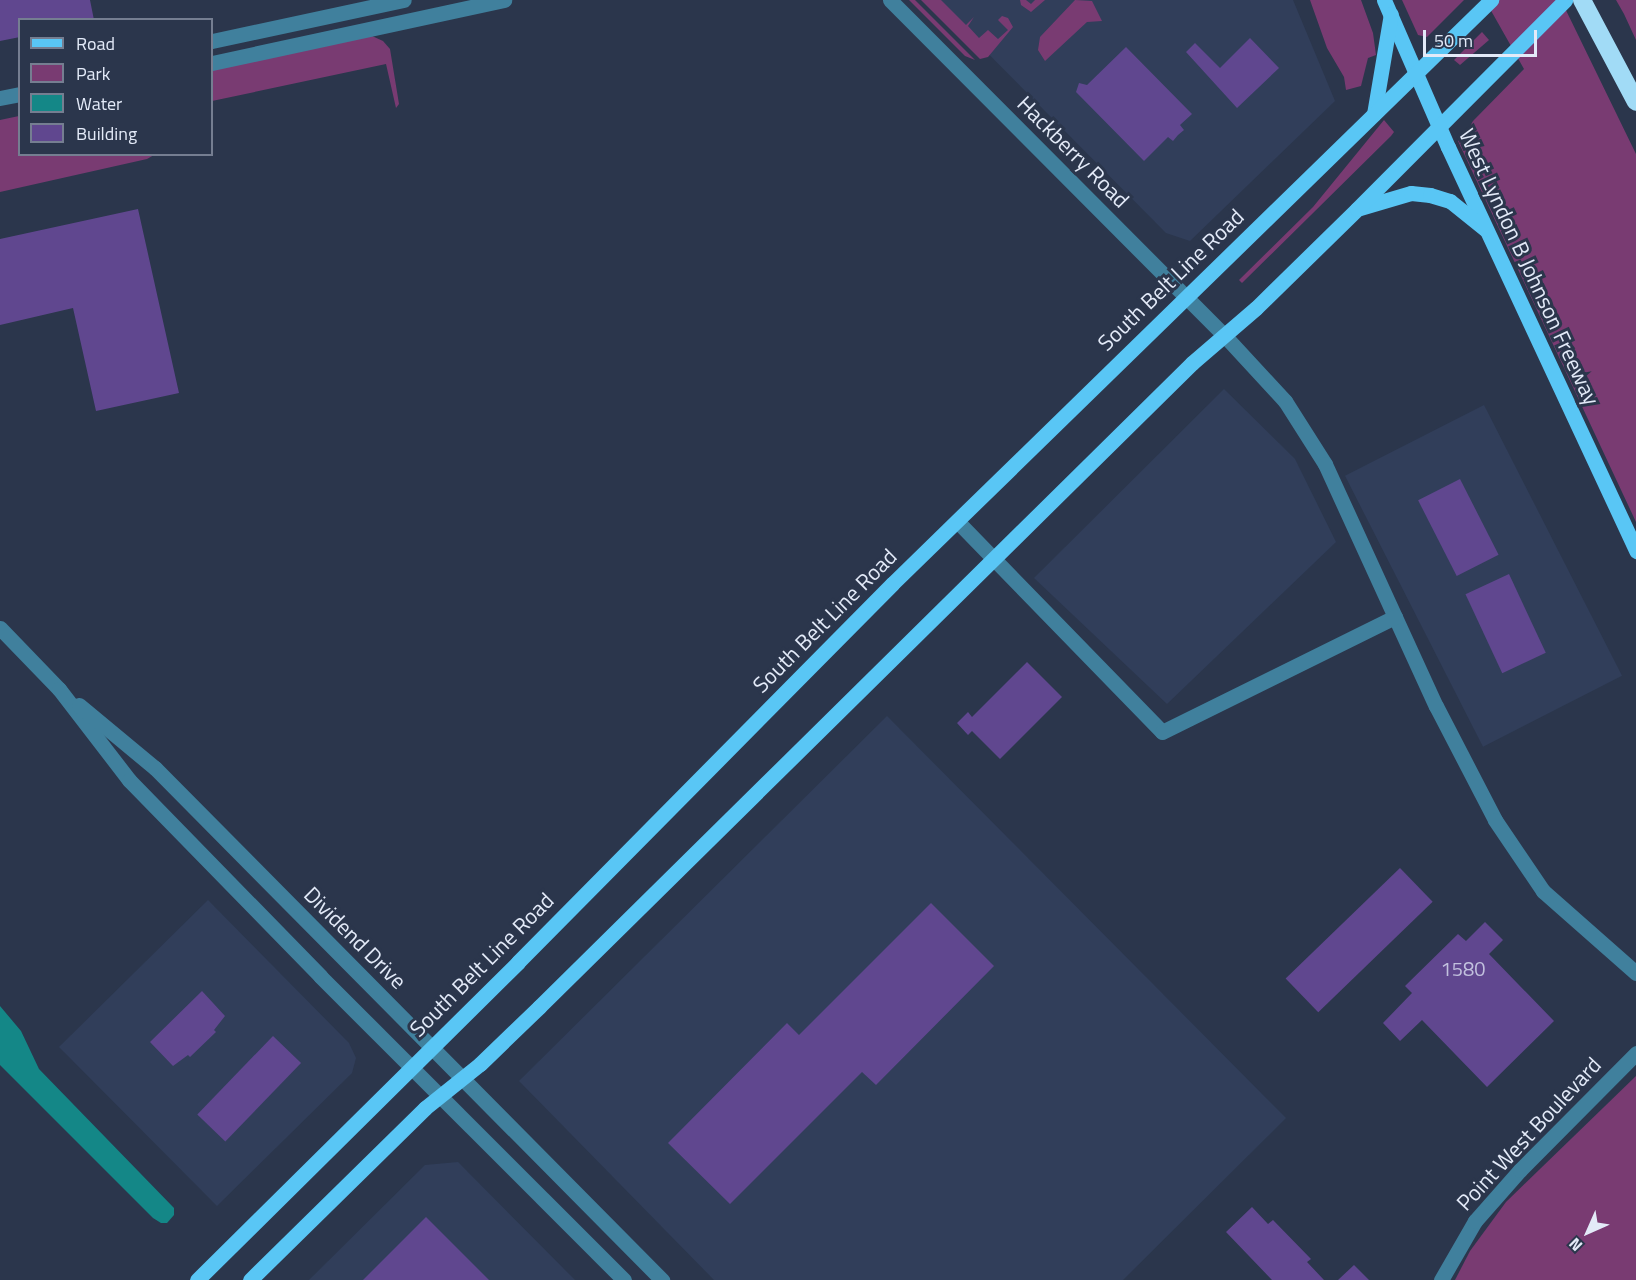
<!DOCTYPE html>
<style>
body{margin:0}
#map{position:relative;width:1636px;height:1280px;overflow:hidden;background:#2b364c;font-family:"Titillium Web",sans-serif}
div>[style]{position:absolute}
.built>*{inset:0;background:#313e5a;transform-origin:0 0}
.green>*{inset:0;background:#793b72}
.water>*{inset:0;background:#148787}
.building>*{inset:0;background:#60478f;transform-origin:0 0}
.minor>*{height:15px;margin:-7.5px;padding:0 7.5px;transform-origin:7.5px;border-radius:7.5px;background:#40809d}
.major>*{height:15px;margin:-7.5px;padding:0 7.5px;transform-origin:7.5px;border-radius:7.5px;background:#59c6f5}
.highway>*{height:18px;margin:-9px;padding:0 9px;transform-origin:9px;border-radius:9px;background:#a1dbf6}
span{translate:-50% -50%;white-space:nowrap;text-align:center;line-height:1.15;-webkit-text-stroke:6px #2b364c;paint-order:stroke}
.number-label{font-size:20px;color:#c2c1de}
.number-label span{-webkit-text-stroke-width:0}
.street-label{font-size:22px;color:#e3eaf8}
.legend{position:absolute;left:18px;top:18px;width:195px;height:138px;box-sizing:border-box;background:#2b364c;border:2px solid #757e91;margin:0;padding:8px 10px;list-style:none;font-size:18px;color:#e3eaf8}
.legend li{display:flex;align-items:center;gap:12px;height:30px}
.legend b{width:30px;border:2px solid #757e91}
.north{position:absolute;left:1558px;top:1202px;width:60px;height:60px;-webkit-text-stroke:4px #2b364c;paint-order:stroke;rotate:225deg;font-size:16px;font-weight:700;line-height:24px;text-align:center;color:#e3eaf8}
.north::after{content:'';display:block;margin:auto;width:21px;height:27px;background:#e3eaf8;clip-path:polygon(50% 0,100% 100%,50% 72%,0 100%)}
.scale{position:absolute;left:1423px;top:30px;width:114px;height:27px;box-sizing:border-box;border:3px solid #e3eaf8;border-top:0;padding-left:8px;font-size:18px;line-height:21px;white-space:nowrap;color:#e3eaf8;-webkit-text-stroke:4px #2b364c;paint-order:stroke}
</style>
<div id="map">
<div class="built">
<div style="clip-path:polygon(935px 0,1293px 0,1335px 101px,1190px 241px,1166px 233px)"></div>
<div style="clip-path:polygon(1224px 389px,1295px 459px,1336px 542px,1167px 704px,1034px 578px)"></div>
<div style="left:1484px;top:405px;width:304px;height:156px;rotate:63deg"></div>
<div style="clip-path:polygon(887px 716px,1286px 1118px,1123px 1280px,714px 1280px,519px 1081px)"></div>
<div style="clip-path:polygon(208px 900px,349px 1043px,356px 1058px,352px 1073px,217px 1206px,59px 1047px)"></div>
<div style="clip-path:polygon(458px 1162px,575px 1280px,309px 1280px,425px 1165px)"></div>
</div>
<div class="green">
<div style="clip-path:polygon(909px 0,915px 0,975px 60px,965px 56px)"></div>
<div style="clip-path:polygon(921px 0,941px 0,966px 25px,974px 17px,968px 26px,979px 38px,988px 30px,998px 39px,1008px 30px,998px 20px,1002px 16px,1008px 18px,1013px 27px,988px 57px,980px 59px)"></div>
<div style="clip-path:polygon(1026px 0,1031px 4px,1035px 0,1045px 0,1031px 12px,1021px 5px,1020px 0)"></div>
<div style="clip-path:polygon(1075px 0,1092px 1px,1102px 21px,1087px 22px,1045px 61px,1038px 50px,1040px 37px)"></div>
<div style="clip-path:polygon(1310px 0,1361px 0,1373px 33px,1376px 55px,1368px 58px,1361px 86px,1346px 90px,1344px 77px,1327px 48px)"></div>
<div style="clip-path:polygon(1402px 0,1464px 0,1427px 37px,1418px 35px)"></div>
<div style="clip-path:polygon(1485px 0,1561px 0,1636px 154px,1636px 522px,1458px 141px,1464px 137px,1473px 121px,1524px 69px)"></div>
<div style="clip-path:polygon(1616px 0,1636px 0,1636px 40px,1624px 14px)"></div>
<div style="clip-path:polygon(1482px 32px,1489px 40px,1460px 65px,1454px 60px)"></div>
<div style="clip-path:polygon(372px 36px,383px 41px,390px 49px,399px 104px,396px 108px,386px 64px,212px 101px,212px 70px)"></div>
<div style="clip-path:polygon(19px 116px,20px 154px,154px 155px,147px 159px,0 192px,0 120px)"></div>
<div style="clip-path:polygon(1384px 120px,1394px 132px,1391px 136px,1242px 283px,1239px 280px,1313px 207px)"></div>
<div style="clip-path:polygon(1636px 1076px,1636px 1280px,1455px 1280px,1470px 1251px,1506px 1202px)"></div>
</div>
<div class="water">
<div style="clip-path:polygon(0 1006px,21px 1031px,39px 1069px,174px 1208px,174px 1215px,167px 1223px,161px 1223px,153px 1218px,0 1065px)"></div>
</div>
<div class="building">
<div style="clip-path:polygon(0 0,90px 0,94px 20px,20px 20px,20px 37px,0 41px)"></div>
<div style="clip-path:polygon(1250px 38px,1279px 68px,1237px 108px,1186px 52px,1195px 43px,1220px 68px)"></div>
<div style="clip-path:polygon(1126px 47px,1192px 114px,1180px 125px,1184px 130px,1178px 135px,1173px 141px,1168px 137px,1144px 161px,1076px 92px,1079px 83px,1087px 85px)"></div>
<div style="clip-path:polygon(138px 209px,179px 393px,96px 411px,73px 308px,0 325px,0 239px)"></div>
<div style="left:1460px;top:479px;width:85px;height:47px;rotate:63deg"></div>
<div style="left:1509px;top:574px;width:87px;height:48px;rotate:65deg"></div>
<div style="clip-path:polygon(1027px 662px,1062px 697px,1000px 759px,972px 731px,968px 735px,957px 723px,968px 712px,972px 717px)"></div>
<div style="left:1400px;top:868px;width:47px;height:159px;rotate:46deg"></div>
<div style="clip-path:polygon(931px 903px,994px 966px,876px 1085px,862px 1072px,730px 1204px,668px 1143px,787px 1023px,799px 1035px)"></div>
<div style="clip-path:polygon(1485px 922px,1503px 940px,1489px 954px,1554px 1021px,1487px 1087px,1422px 1020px,1400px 1041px,1383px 1023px,1412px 993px,1405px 986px,1458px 934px,1466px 941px)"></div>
<div style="clip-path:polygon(202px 991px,225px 1016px,214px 1030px,216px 1032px,190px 1057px,188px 1055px,173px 1066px,150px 1042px)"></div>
<div style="left:273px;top:1036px;width:39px;height:109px;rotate:44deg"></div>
<div style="clip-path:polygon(1252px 1207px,1268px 1224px,1273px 1220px,1311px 1259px,1307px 1262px,1324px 1280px,1272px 1280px,1226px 1232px)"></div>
<div style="clip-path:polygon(426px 1217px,489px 1280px,363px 1280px)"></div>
<div style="clip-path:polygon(1354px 1265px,1369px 1280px,1338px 1280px)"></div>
</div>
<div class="minor">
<div style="left:890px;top:0;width:473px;rotate:45.1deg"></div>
<div style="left:1224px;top:335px;width:90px;rotate:47.3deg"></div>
<div style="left:1285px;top:401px;width:75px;rotate:57.6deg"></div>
<div style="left:1325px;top:464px;width:266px;rotate:65.4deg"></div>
<div style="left:1436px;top:706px;width:128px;rotate:62.6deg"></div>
<div style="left:1495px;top:820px;width:86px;rotate:55.9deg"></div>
<div style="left:1543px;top:891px;width:124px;rotate:41.4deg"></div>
<div style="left:212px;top:41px;width:196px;rotate:-12.1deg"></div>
<div style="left:212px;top:63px;width:299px;rotate:-12.2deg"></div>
<div style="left:0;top:98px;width:20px;rotate:-11deg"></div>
<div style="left:957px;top:521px;width:294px;rotate:45.8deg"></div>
<div style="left:1162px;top:732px;width:260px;rotate:-26.3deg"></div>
<div style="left:0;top:628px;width:85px;rotate:46deg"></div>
<div style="left:59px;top:689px;width:115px;rotate:52.4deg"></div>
<div style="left:129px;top:780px;width:274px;rotate:45.7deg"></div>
<div style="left:320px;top:976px;width:430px;rotate:45deg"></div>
<div style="left:79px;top:705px;width:99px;rotate:39.7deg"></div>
<div style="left:155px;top:768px;width:721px;rotate:45.28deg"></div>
<div style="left:1441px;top:1280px;width:68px;rotate:-60deg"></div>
<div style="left:1475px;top:1221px;width:68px;rotate:-48.6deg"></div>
<div style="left:1520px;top:1170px;width:165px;rotate:-45.2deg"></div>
</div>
<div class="major">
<div style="left:1384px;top:0;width:160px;rotate:66.5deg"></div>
<div style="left:1448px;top:147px;width:446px;rotate:65deg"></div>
<div style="left:1374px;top:114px;width:101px;rotate:-80.4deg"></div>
<div style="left:1360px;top:208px;width:53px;rotate:-16.4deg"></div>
<div style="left:1411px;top:193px;width:19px;rotate:6deg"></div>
<div style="left:1430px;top:195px;width:21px;rotate:17deg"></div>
<div style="left:1450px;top:201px;width:45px;rotate:38.7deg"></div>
<div style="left:197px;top:1280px;width:452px;rotate:-44.7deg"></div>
<div style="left:518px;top:962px;width:532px;rotate:-45.3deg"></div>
<div style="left:892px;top:584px;width:837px;rotate:-44.27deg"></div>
<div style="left:250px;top:1280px;width:245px;rotate:-44.5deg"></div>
<div style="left:425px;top:1108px;width:70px;rotate:-38.7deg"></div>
<div style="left:480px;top:1064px;width:82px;rotate:-44deg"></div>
<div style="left:539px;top:1007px;width:917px;rotate:-44.6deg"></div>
<div style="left:1192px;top:363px;width:84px;rotate:-40.7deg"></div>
<div style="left:1256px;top:308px;width:141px;rotate:-44.4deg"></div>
<div style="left:1357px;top:209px;width:295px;rotate:-45.1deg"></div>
</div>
<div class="highway">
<div style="left:1582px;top:0;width:115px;rotate:62.1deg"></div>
</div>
<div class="number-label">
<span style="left:1463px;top:968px">1580</span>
</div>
<div class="street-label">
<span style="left:1073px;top:152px;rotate:45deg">Hackberry Road</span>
<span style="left:1529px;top:267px;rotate:65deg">West Lyndon B Johnson Freeway</span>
<span style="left:1171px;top:280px;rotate:-44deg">South Belt Line Road</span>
<span style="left:825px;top:621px;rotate:-45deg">South Belt Line Road</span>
<span style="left:355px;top:938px;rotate:45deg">Dividend Drive</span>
<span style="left:482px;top:965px;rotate:-45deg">South Belt Line Road</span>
<span style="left:1529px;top:1134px;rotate:-47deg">Point West Boulevard</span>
</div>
<ul class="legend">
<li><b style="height:8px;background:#59c6f5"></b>Road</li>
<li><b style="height:16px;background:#793b72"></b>Park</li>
<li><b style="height:16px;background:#148787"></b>Water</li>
<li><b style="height:16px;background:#60478f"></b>Building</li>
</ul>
<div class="north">N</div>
<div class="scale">50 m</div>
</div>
